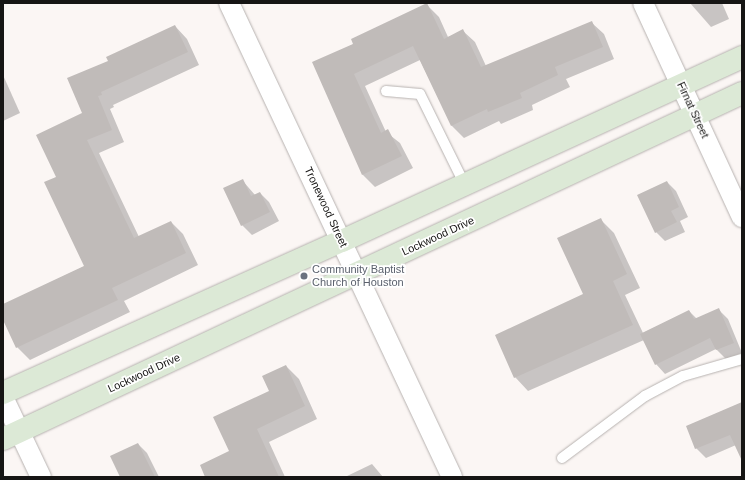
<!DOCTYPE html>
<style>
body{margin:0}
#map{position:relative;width:745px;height:480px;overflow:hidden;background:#fbf6f4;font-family:Helvetica,sans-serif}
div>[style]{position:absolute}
.shadow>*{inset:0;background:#0003}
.building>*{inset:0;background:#c0bbb9}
.roads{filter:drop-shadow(0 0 1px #b7b2b0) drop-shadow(0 0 1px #b7b2b0)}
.lane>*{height:10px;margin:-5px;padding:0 5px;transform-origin:5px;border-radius:5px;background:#fff}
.street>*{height:20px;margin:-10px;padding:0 10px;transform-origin:10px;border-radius:10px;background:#fff}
.secondary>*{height:22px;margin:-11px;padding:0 11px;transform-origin:11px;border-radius:11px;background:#dce9d6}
.dots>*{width:11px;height:11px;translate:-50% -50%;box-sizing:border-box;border:2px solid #fff;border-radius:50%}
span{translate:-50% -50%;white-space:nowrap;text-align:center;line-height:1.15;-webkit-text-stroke:3.5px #fff;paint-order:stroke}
.street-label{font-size:11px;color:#161514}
.worship-label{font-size:11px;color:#5b616d}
.left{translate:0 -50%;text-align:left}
.frame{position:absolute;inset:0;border:4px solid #161514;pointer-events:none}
</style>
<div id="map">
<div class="shadow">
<div style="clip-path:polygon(690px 3px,722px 3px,729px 19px,711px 27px)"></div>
<div style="clip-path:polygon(427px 5px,439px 17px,448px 37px,463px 31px,475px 42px,486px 66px,592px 23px,604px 34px,614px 59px,566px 79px,570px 87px,532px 105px,533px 110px,501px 124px,499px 121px,464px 138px,452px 126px,420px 60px,365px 86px,386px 132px,400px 143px,413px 168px,375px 187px,363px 175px,314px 63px,354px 44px)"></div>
<div style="clip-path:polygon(175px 26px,187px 39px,199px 65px,113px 105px,114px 107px,110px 109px,124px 142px,99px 153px,139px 237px,171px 222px,183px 234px,198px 265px,124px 301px,130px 312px,30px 360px,17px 347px,3px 318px,3px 305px,85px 266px,57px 177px,83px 114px,110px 62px)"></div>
<div style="clip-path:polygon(3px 75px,20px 113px,3px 121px)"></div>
<div style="clip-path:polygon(242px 180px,255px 195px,260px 193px,269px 202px,279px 221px,252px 235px,242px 225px)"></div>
<div style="clip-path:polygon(667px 182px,676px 191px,688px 217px,680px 221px,685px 232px,665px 241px,656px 232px)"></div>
<div style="clip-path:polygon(600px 219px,614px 233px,640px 288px,625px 295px,643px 333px,689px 311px,697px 319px,719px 310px,728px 319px,742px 353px,726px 359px,716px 349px,665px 374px,656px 364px,644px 340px,528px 391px,515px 377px,585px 295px)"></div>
<div style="clip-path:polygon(286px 366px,299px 379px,317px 419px,269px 442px,285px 477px,206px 477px,231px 452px)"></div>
<div style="clip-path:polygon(742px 403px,742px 458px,736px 445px,706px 458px,696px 448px)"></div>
<div style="clip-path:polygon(138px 444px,147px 453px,159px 477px,122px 477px)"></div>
<div style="clip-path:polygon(372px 464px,383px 477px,345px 477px)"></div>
</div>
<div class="building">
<div style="clip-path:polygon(427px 3px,444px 39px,463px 29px,481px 67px,592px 21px,603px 47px,555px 67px,558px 75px,520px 93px,522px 98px,488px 112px,487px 109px,451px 126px,413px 46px,354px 74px,381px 133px,388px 129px,402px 156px,362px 175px,312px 62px,353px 44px,351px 39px)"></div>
<div style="clip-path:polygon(175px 25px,188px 52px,101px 92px,102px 95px,98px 96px,112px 130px,87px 140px,134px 238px,171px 221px,186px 253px,112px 288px,118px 300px,16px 348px,3px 320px,3px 304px,84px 266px,44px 182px,56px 177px,36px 135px,82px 113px,67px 78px,108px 61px,106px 57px)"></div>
<div style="clip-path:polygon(243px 179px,251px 196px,260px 192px,270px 212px,241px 226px,223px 188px)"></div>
<div style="clip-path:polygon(667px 181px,679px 207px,671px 211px,677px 222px,655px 233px,637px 195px)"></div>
<div style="clip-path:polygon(601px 218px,627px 274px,613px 281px,633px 325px,514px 378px,495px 335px,583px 294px,557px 238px)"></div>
<div style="clip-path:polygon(719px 308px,734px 343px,716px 350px,710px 338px,655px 365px,640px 334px,689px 310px,694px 319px)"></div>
<div style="clip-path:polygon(286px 365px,305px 406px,257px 429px,279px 477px,205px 477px,200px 465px,229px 451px,213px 417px,269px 391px,262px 376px)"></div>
<div style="clip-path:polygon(742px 402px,742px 461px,730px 435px,695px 449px,686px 426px)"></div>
<div style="clip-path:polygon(138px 443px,155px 477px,120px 477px,110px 456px)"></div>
</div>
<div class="roads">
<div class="lane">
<div style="left:386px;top:91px;width:34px;rotate:5deg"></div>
<div style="left:420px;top:94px;width:102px;rotate:63.7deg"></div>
<div style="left:562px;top:458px;width:104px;rotate:-36.8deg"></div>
<div style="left:645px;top:396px;width:43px;rotate:-27.8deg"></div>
<div style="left:683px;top:376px;width:61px;rotate:-16.1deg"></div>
</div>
<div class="street">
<div style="left:229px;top:3px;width:524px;rotate:64.8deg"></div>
<div style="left:643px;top:3px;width:236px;rotate:65.2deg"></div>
<div style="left:3px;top:397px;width:89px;rotate:64.6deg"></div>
</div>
<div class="secondary">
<div style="left:3px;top:393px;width:372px;rotate:-24.2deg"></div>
<div style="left:342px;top:241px;width:440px;rotate:-24.7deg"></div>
<div style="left:3px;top:439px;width:816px;rotate:-25.09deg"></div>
</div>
</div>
<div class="dots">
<div style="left:304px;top:276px;background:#6b7280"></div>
</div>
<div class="street-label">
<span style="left:693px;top:110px;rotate:65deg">Firnat Street</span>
<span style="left:326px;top:207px;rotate:65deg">Tronewood Street</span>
<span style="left:438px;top:236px;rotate:-25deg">Lockwood Drive</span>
<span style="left:144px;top:373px;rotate:-25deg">Lockwood Drive</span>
</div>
<div class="worship-label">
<span class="left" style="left:312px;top:276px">Community Baptist<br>Church of Houston</span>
</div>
<div class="frame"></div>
</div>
